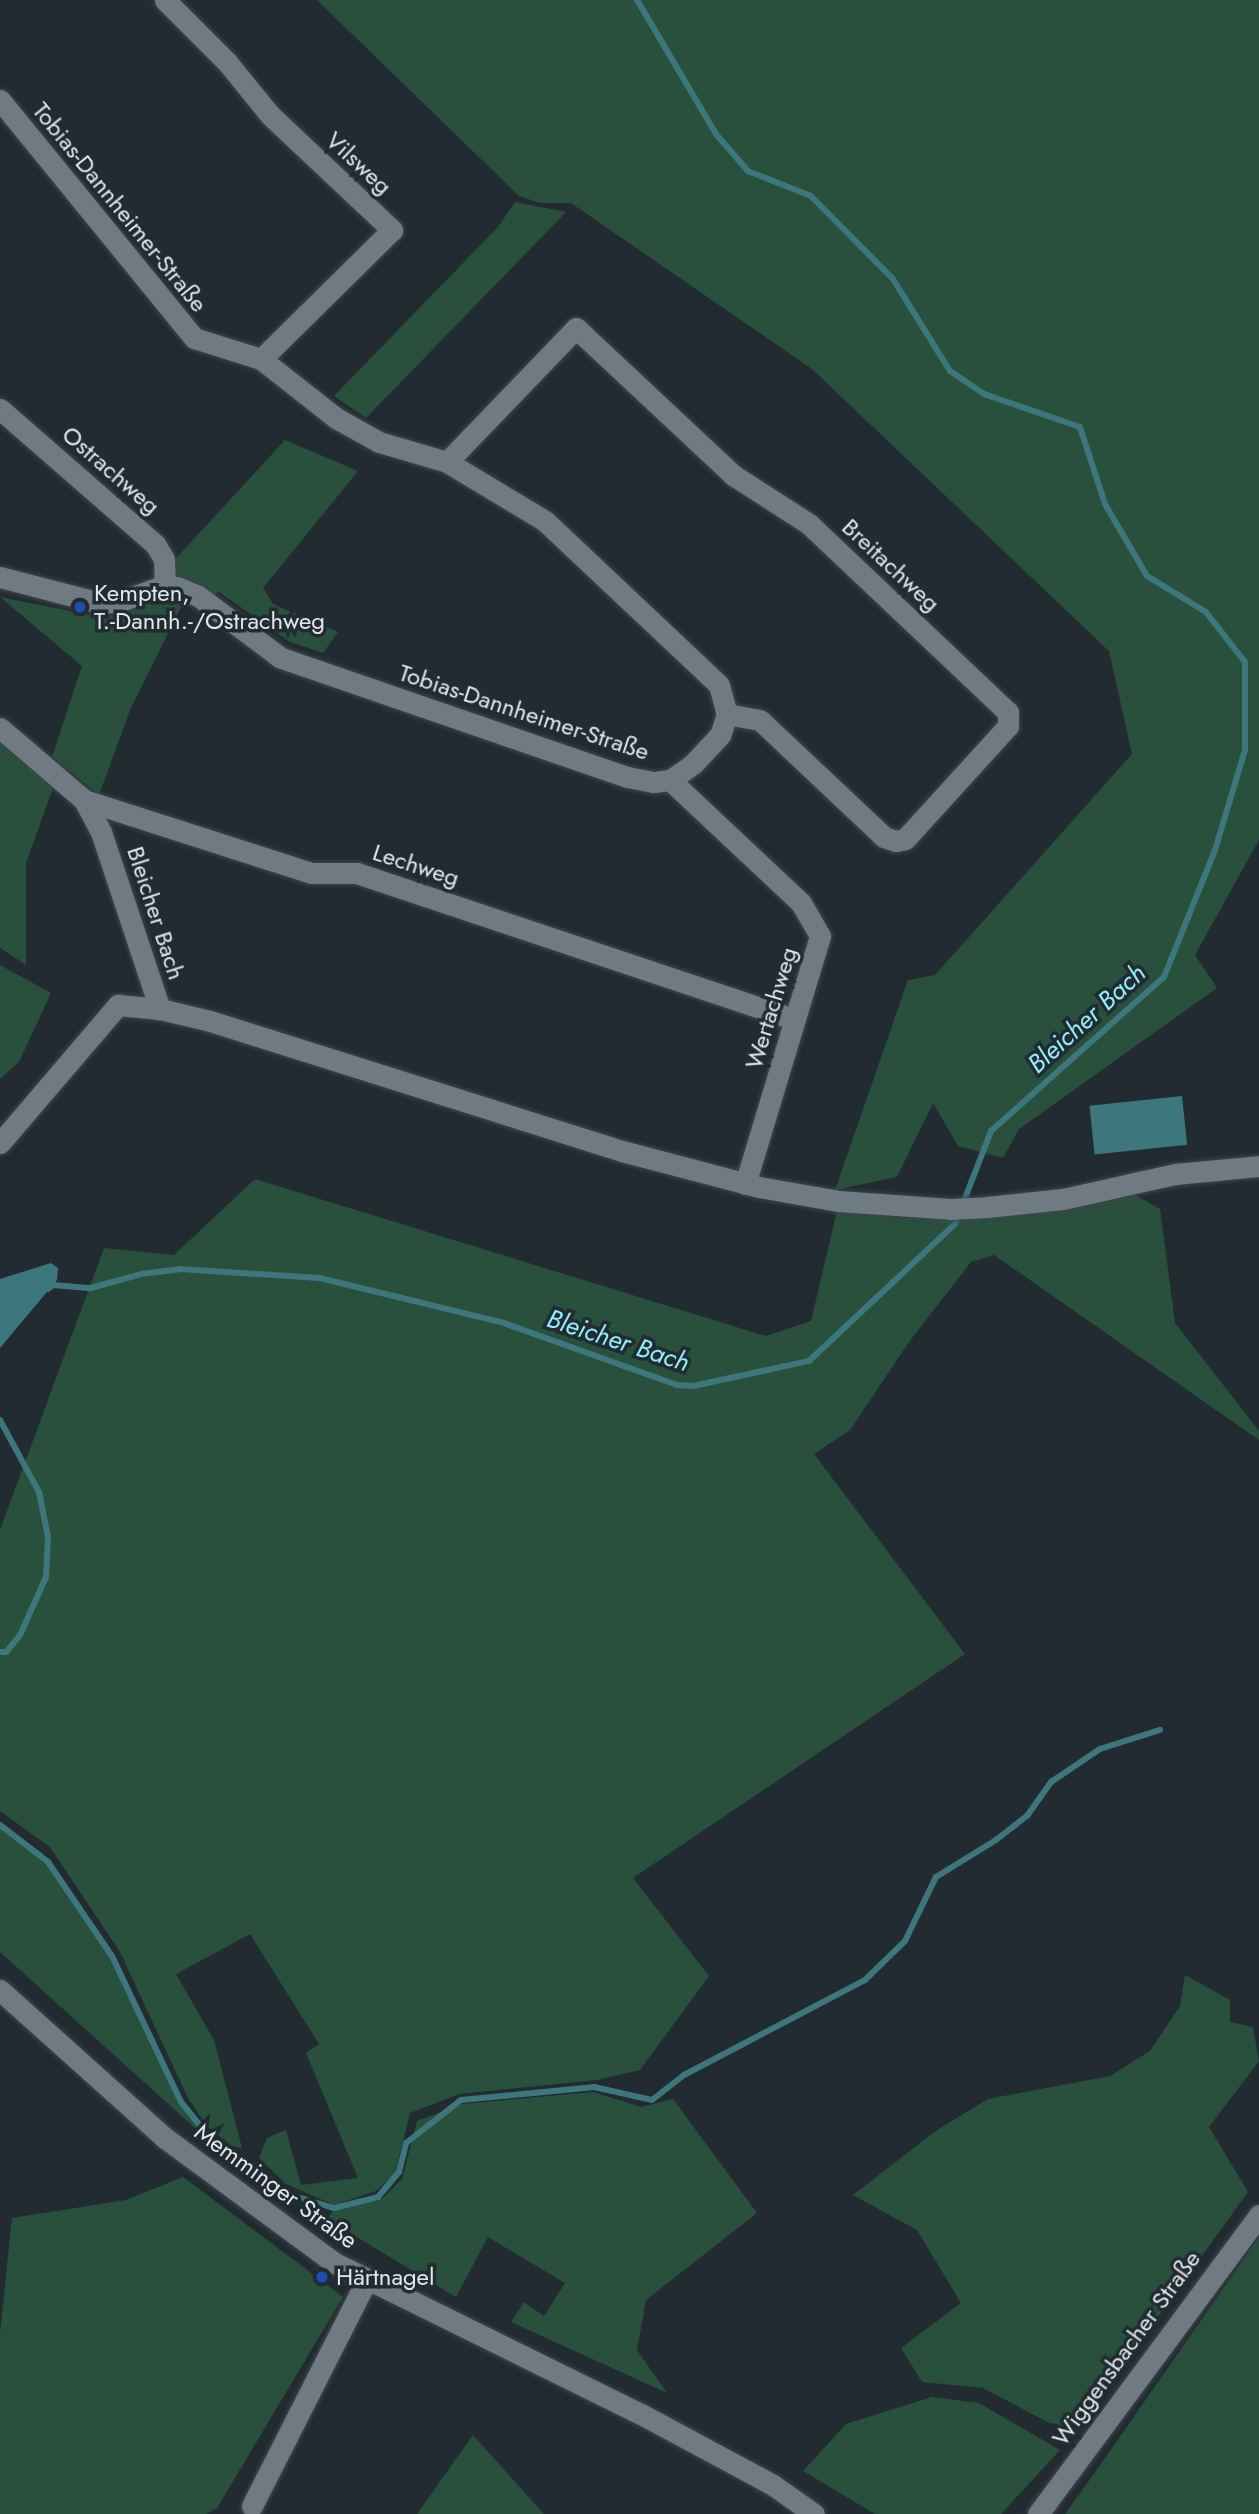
<!DOCTYPE html>
<meta charset="utf-8">
<style>
body{margin:0}
#map{position:relative;width:1259px;height:2514px;overflow:hidden;background:#222b32;font-family:Jost,sans-serif}
div>[style]{position:absolute}
.green>*{inset:0;background:#29503d}
.water>*{inset:0;background:#3d777d;transform-origin:0 0}
.stream>*{height:6px;margin:-3px;padding:0 3px;transform-origin:3px;border-radius:3px;background:#3d777d}
.roads{filter:drop-shadow(0 0 2px #3e464b) drop-shadow(0 0 2px #3e464b)}
.street>*{height:21px;margin:-10.5px;padding:0 10.5px;transform-origin:10.5px;border-radius:10.5px;background:#707a82}
.secondary>*{height:21px;margin:-10.5px;padding:0 10.5px;transform-origin:10.5px;border-radius:10.5px;background:#707a82}
.dots>*{width:19px;height:19px;translate:-50% -50%;box-sizing:border-box;border:4px solid #222b32;border-radius:50%}
span{translate:-50% -50%;white-space:nowrap;text-align:center;line-height:1.15;-webkit-text-stroke:7px #222b32;paint-order:stroke}
.street-label{font-size:24px;color:#e1e7eb}
.poi-label{font-size:24px;color:#e1e7eb}
.left{translate:0 -50%;text-align:left}
.water-label{font-size:26px;color:#8feef8;font-style:italic}
</style>
<div id="map">
<div class="green">
<div style="clip-path:polygon(317px 0,1259px 0,1259px 840px,1195px 955px,1217px 988px,1019px 1129px,1003px 1158px,958px 1146px,933px 1103px,897px 1177px,835px 1190px,908px 980px,935px 975px,1132px 754px,1109px 651px,812px 369px,571px 203px,540px 203px,519px 196px)"></div>
<div style="clip-path:polygon(515px 202px,566px 212px,366px 418px,334px 396px,498px 227px)"></div>
<div style="clip-path:polygon(285px 440px,358px 471px,263px 588px,273px 604px,338px 632px,323px 653px,290px 642px,219px 592px,180px 609px,130px 710px,99px 795px,52px 757px,82px 666px,0 597px,105px 618px,140px 607px,180px 554px)"></div>
<div style="clip-path:polygon(0 743px,53px 788px,26px 863px,26px 965px,0 948px)"></div>
<div style="clip-path:polygon(0 965px,51px 993px,19px 1062px,0 1079px)"></div>
<div style="clip-path:polygon(255px 1179px,766px 1336px,811px 1321px,837px 1211px,906px 1218px,1020px 1214px,1127px 1190px,1160px 1209px,1175px 1323px,1259px 1431px,1259px 1440px,994px 1255px,971px 1262px,909px 1342px,850px 1430px,814px 1454px,965px 1654px,633px 1878px,709px 1976px,640px 2070px,597px 2080px,459px 2094px,410px 2113px,395px 2174px,376px 2191px,334px 2205px,286px 2184px,259px 2158px,267px 2138px,286px 2130px,301px 2185px,358px 2178px,306px 2053px,319px 2044px,250px 1934px,176px 1974px,214px 2040px,242px 2148px,232px 2146px,207px 2126px,188px 2098px,120px 1952px,50px 1847px,0 1811px,0 1530px,104px 1248px,174px 1255px)"></div>
<div style="clip-path:polygon(0 1823px,42px 1853px,113px 1956px,183px 2101px,206px 2138px,0 1952px)"></div>
<div style="clip-path:polygon(1185px 1975px,1230px 2000px,1230px 2022px,1253px 2027px,1259px 2061px,1209px 2127px,1248px 2192px,1072px 2435px,983px 2388px,922px 2382px,901px 2348px,961px 2303px,917px 2230px,853px 2195px,937px 2130px,988px 2099px,1110px 2076px,1150px 2051px,1180px 2006px)"></div>
<div style="clip-path:polygon(593px 2092px,641px 2107px,673px 2099px,757px 2213px,646px 2300px,637px 2350px,667px 2393px,511px 2322px,524px 2302px,544px 2316px,565px 2283px,488px 2237px,456px 2297px,327px 2219px,333px 2211px,383px 2198px,402px 2179px,417px 2121px,462px 2104px)"></div>
<div style="clip-path:polygon(183px 2177px,343px 2297px,217px 2508px,206px 2514px,0 2514px,0 2333px,12px 2218px,126px 2200px)"></div>
<div style="clip-path:polygon(1259px 2237px,1259px 2514px,1065px 2514px,1096px 2471px)"></div>
<div style="clip-path:polygon(932px 2397px,979px 2403px,1060px 2450px,1001px 2514px,875px 2514px,803px 2471px,846px 2424px)"></div>
<div style="clip-path:polygon(473px 2435px,544px 2514px,417px 2514px)"></div>
</div>
<div class="water">
<div style="left:1182px;top:1096px;width:49px;height:93px;rotate:84deg"></div>
<div style="clip-path:polygon(51px 1263px,58px 1268px,57px 1280px,0 1348px,0 1279px)"></div>
</div>
<div class="stream">
<div style="left:48px;top:1289px;width:6px;rotate:-39deg"></div>
<div style="left:53px;top:1285px;width:38px;rotate:5deg"></div>
<div style="left:91px;top:1288px;width:52px;rotate:-15.6deg"></div>
<div style="left:141px;top:1274px;width:39px;rotate:-7deg"></div>
<div style="left:180px;top:1269px;width:140px;rotate:3.7deg"></div>
<div style="left:320px;top:1278px;width:186px;rotate:13.7deg"></div>
<div style="left:501px;top:1322px;width:187px;rotate:19.7deg"></div>
<div style="left:677px;top:1385px;width:16px;rotate:4deg"></div>
<div style="left:693px;top:1386px;width:119px;rotate:-12.2deg"></div>
<div style="left:809px;top:1361px;width:200px;rotate:-43.2deg"></div>
<div style="left:955px;top:1224px;width:100px;rotate:-68.8deg"></div>
<div style="left:991px;top:1131px;width:232px;rotate:-41.7deg"></div>
<div style="left:1164px;top:977px;width:137px;rotate:-68.1deg"></div>
<div style="left:1215px;top:850px;width:104px;rotate:-73.3deg"></div>
<div style="left:1245px;top:750px;width:88px;rotate:-90deg"></div>
<div style="left:1245px;top:662px;width:63px;rotate:-128deg"></div>
<div style="left:1206px;top:612px;width:69px;rotate:-148.6deg"></div>
<div style="left:1147px;top:576px;width:83px;rotate:-120.3deg"></div>
<div style="left:1105px;top:504px;width:81px;rotate:-108deg"></div>
<div style="left:1080px;top:427px;width:102px;rotate:-161deg"></div>
<div style="left:984px;top:394px;width:41px;rotate:-145.9deg"></div>
<div style="left:950px;top:371px;width:108px;rotate:-121.8deg"></div>
<div style="left:893px;top:279px;width:117px;rotate:-134.7deg"></div>
<div style="left:811px;top:196px;width:68px;rotate:-158.4deg"></div>
<div style="left:748px;top:171px;width:49px;rotate:-130.9deg"></div>
<div style="left:716px;top:134px;width:156px;rotate:-120.5deg"></div>
<div style="left:0;top:1420px;width:82px;rotate:61.6deg"></div>
<div style="left:39px;top:1492px;width:46px;rotate:78.7deg"></div>
<div style="left:48px;top:1537px;width:40px;rotate:92.9deg"></div>
<div style="left:46px;top:1577px;width:64px;rotate:114.1deg"></div>
<div style="left:20px;top:1635px;width:22px;rotate:129deg"></div>
<div style="left:6px;top:1652px;width:6px;rotate:180deg"></div>
<div style="left:0;top:1825px;width:61px;rotate:37.6deg"></div>
<div style="left:48px;top:1862px;width:114px;rotate:55.8deg"></div>
<div style="left:112px;top:1956px;width:161px;rotate:64.7deg"></div>
<div style="left:181px;top:2102px;width:38px;rotate:51deg"></div>
<div style="left:205px;top:2132px;width:107px;rotate:36.2deg"></div>
<div style="left:291px;top:2195px;width:45px;rotate:16.8deg"></div>
<div style="left:334px;top:2208px;width:45px;rotate:-14deg"></div>
<div style="left:378px;top:2197px;width:33px;rotate:-50deg"></div>
<div style="left:399px;top:2172px;width:30px;rotate:-76deg"></div>
<div style="left:406px;top:2143px;width:70px;rotate:-38deg"></div>
<div style="left:461px;top:2100px;width:134px;rotate:-5.6deg"></div>
<div style="left:594px;top:2087px;width:59px;rotate:12.6deg"></div>
<div style="left:652px;top:2100px;width:41px;rotate:-38deg"></div>
<div style="left:684px;top:2075px;width:204px;rotate:-27.7deg"></div>
<div style="left:865px;top:1980px;width:56px;rotate:-44.3deg"></div>
<div style="left:905px;top:1941px;width:71px;rotate:-64.2deg"></div>
<div style="left:936px;top:1877px;width:70px;rotate:-31.7deg"></div>
<div style="left:996px;top:1840px;width:39px;rotate:-38deg"></div>
<div style="left:1027px;top:1816px;width:42px;rotate:-54.8deg"></div>
<div style="left:1051px;top:1782px;width:59px;rotate:-34deg"></div>
<div style="left:1100px;top:1749px;width:63px;rotate:-17.6deg"></div>
</div>
<div class="roads">
<div class="street">
<div style="left:165px;top:0;width:88px;rotate:45deg"></div>
<div style="left:227px;top:62px;width:68px;rotate:50.9deg"></div>
<div style="left:270px;top:115px;width:168px;rotate:43.3deg"></div>
<div style="left:392px;top:230px;width:184px;rotate:135.4deg"></div>
<div style="left:0;top:100px;width:307px;rotate:50.8deg"></div>
<div style="left:194px;top:338px;width:70px;rotate:17.4deg"></div>
<div style="left:261px;top:359px;width:95px;rotate:38.2deg"></div>
<div style="left:336px;top:418px;width:49px;rotate:29.2deg"></div>
<div style="left:379px;top:442px;width:71px;rotate:16.4deg"></div>
<div style="left:447px;top:462px;width:114px;rotate:31deg"></div>
<div style="left:545px;top:521px;width:239px;rotate:43.3deg"></div>
<div style="left:719px;top:685px;width:30px;rotate:75deg"></div>
<div style="left:727px;top:714px;width:22px;rotate:108deg"></div>
<div style="left:720px;top:735px;width:40px;rotate:133deg"></div>
<div style="left:693px;top:764px;width:28px;rotate:145deg"></div>
<div style="left:670px;top:780px;width:17px;rotate:173deg"></div>
<div style="left:653px;top:782px;width:26px;rotate:-169deg"></div>
<div style="left:627px;top:777px;width:366px;rotate:-161deg"></div>
<div style="left:281px;top:658px;width:104px;rotate:-143.2deg"></div>
<div style="left:198px;top:596px;width:23px;rotate:-157deg"></div>
<div style="left:177px;top:587px;width:12px;rotate:-171deg"></div>
<div style="left:165px;top:585px;width:50px;rotate:160.1deg"></div>
<div style="left:118px;top:602px;width:18px;rotate:177deg"></div>
<div style="left:100px;top:603px;width:103px;rotate:-165.4deg"></div>
<div style="left:0;top:409px;width:206px;rotate:41.1deg"></div>
<div style="left:155px;top:544px;width:17px;rotate:59deg"></div>
<div style="left:164px;top:559px;width:26px;rotate:88deg"></div>
<div style="left:447px;top:462px;width:186px;rotate:-46.1deg"></div>
<div style="left:576px;top:328px;width:215px;rotate:43.1deg"></div>
<div style="left:733px;top:475px;width:90px;rotate:32.8deg"></div>
<div style="left:809px;top:524px;width:274px;rotate:43.4deg"></div>
<div style="left:1008px;top:712px;width:14px;rotate:90deg"></div>
<div style="left:1008px;top:726px;width:153px;rotate:132.3deg"></div>
<div style="left:905px;top:839px;width:9px;rotate:167deg"></div>
<div style="left:896px;top:841px;width:13px;rotate:-162deg"></div>
<div style="left:884px;top:837px;width:170px;rotate:-136.7deg"></div>
<div style="left:760px;top:720px;width:34px;rotate:-170deg"></div>
<div style="left:0;top:728px;width:111px;rotate:40.6deg"></div>
<div style="left:84px;top:800px;width:238px;rotate:17.8deg"></div>
<div style="left:311px;top:873px;width:46px"></div>
<div style="left:357px;top:873px;width:460px;rotate:18.5deg"></div>
<div style="left:670px;top:780px;width:180px;rotate:43.2deg"></div>
<div style="left:801px;top:903px;width:38px;rotate:60deg"></div>
<div style="left:820px;top:936px;width:259px;rotate:106.8deg"></div>
<div style="left:84px;top:800px;width:36px;rotate:62deg"></div>
<div style="left:101px;top:832px;width:187px;rotate:71.6deg"></div>
<div style="left:0;top:1143px;width:182px;rotate:-49.5deg"></div>
<div style="left:118px;top:1005px;width:42px;rotate:5.4deg"></div>
<div style="left:160px;top:1009px;width:51px;rotate:13.5deg"></div>
<div style="left:210px;top:1021px;width:432px;rotate:17.5deg"></div>
<div style="left:622px;top:1151px;width:142px;rotate:14.7deg"></div>
<div style="left:759px;top:1187px;width:80px;rotate:10deg"></div>
<div style="left:838px;top:1201px;width:113px;rotate:4deg"></div>
<div style="left:951px;top:1209px;width:36px;rotate:-3deg"></div>
<div style="left:987px;top:1207px;width:76px;rotate:-6deg"></div>
<div style="left:1063px;top:1199px;width:115px;rotate:-12.6deg"></div>
<div style="left:1175px;top:1174px;width:84px;rotate:-5.4deg"></div>
<div style="left:252px;top:2506px;width:254px;rotate:-63.1deg"></div>
</div>
<div class="secondary">
<div style="left:0;top:1990px;width:222px;rotate:41.9deg"></div>
<div style="left:165px;top:2138px;width:209px;rotate:36.4deg"></div>
<div style="left:333px;top:2262px;width:343px;rotate:26.3deg"></div>
<div style="left:641px;top:2414px;width:150px;rotate:28.3deg"></div>
<div style="left:773px;top:2485px;width:50px;rotate:35.3deg"></div>
<div style="left:1038px;top:2514px;width:372px;rotate:-53.5deg"></div>
</div>
</div>
<div class="dots">
<div style="left:80px;top:607px;background:#1a4fb4"></div>
<div style="left:322px;top:2277px;background:#1a4fb4"></div>
</div>
<div class="street-label">
<span style="left:359px;top:163px;rotate:43deg">Vilsweg</span>
<span style="left:120px;top:207px;rotate:51deg">Tobias-Dannheimer-Straße</span>
<span style="left:111px;top:470px;rotate:41deg">Ostrachweg</span>
<span style="left:891px;top:565px;rotate:43deg">Breitachweg</span>
<span style="left:524px;top:712px;rotate:18deg">Tobias-Dannheimer-Straße</span>
<span style="left:416px;top:865px;rotate:18deg">Lechweg</span>
<span style="left:156px;top:913px;rotate:72deg">Bleicher Bach</span>
<span style="left:771px;top:1008px;rotate:-73deg">Wertachweg</span>
<span style="left:276px;top:2186px;rotate:36deg">Memminger Straße</span>
<span style="left:1126px;top:2348px;rotate:-54deg">Wiggensbacher Straße</span>
</div>
<div class="poi-label">
<span class="left" style="left:94px;top:607px">Kempten,<br>T.-Dannh.-/Ostrachweg</span>
<span class="left" style="left:336px;top:2277px">Härtnagel</span>
</div>
<div class="water-label">
<span style="left:1087px;top:1019px;rotate:-42deg">Bleicher Bach</span>
<span style="left:618px;top:1341px;rotate:18deg">Bleicher Bach</span>
</div>
</div>
